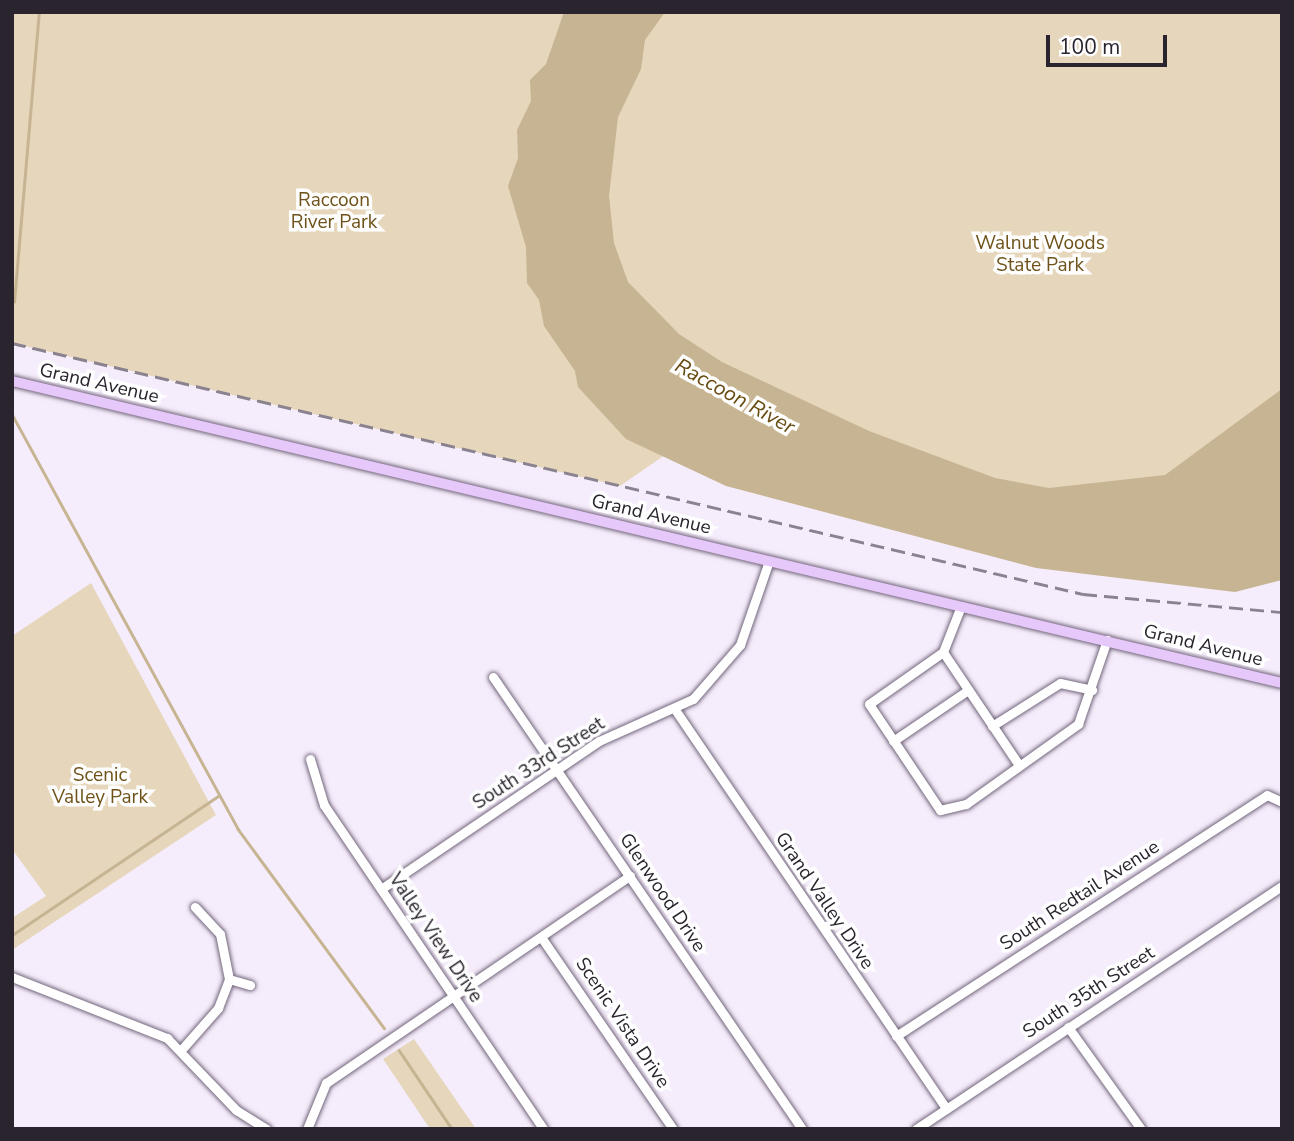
<!DOCTYPE html>
<style>
body{margin:0}
#map{position:relative;width:1294px;height:1141px;overflow:hidden;background:#f6edfc;font-family:"Nunito Sans",sans-serif}
div>[style]{position:absolute}
.green>*{inset:0;background:#e5d6bc}
.water>*{inset:0;background:#c7b492}
.stream>*{height:2.5px;margin:-1.25px;padding:0 1.25px;transform-origin:1.25px;border-radius:1.25px;background:#c7b492}
.roads{filter:drop-shadow(0 0 2px #73677c) drop-shadow(0 0 2px #73677c)}
.minor>*{height:9px;margin:-4.5px;padding:0 4.5px;transform-origin:4.5px;border-radius:4.5px;background:#fff}
.major>*{height:10px;margin:-5px;padding:0 5px;transform-origin:5px;border-radius:5px;background:#e7c8fb}
.rail>*{height:2.5px;margin-top:-1.25px;transform-origin:0;background:repeating-linear-gradient(90deg,#8a838f 0 14px,transparent 0 21px)}
span{translate:-50% -50%;white-space:nowrap;text-align:center;line-height:1.15;-webkit-text-stroke:7px #fefefe;paint-order:stroke}
.park-label{font-size:19px;color:#6e5219}
.street-label{font-size:19px;color:#29242d}
.water-label{font-size:21px;color:#664a10;font-style:italic}
.frame{position:absolute;inset:0;border:14px solid #29242d;pointer-events:none}
.scale{position:absolute;left:1046px;top:35px;width:121px;height:32px;box-sizing:border-box;border:4px solid #29242d;border-top:0;padding-left:9px;font-size:21px;line-height:24px;white-space:nowrap;color:#29242d;-webkit-text-stroke:5px #fefefe;paint-order:stroke}
</style>
<div id="map">
<div class="green">
<div style="clip-path:polygon(12px 12px,586px 12px,544px 93px,688px 439px,620px 486px,12px 343px)"></div>
<div style="clip-path:polygon(657px 12px,1282px 12px,1282px 439px,1113px 527px,734px 392px,602px 267px,582px 202px,630px 51px)"></div>
<div style="clip-path:polygon(91px 583px,216px 815px,12px 950px,12px 918px,46px 896px,12px 849px,12px 636px)"></div>
<div style="clip-path:polygon(414px 1039px,476px 1129px,430px 1129px,383px 1059px)"></div>
</div>
<div class="water">
<div style="clip-path:polygon(564px 12px,665px 12px,645px 40px,641px 69px,618px 117px,609px 196px,614px 243px,628px 282px,679px 334px,722px 362px,869px 431px,995px 478px,1049px 488px,1165px 475px,1282px 389px,1282px 580px,1235px 592px,1036px 568px,726px 486px,626px 439px,578px 387px,575px 371px,544px 326px,539px 300px,527px 283px,526px 247px,508px 186px,518px 158px,517px 130px,531px 101px,530px 80px,546px 64px)"></div>
</div>
<div class="stream">
<div style="left:14px;top:302px;width:291px;rotate:-85.1deg"></div>
<div style="left:12px;top:414px;width:473px;rotate:61.4deg"></div>
<div style="left:238px;top:829px;width:247px;rotate:53.7deg"></div>
<div style="left:12px;top:935px;width:249px;rotate:-34deg"></div>
<div style="left:399px;top:1050px;width:95px;rotate:56.1deg"></div>
</div>
<div class="roads">
<div class="minor">
<div style="left:961px;top:606px;width:49px;rotate:111.4deg"></div>
<div style="left:943px;top:652px;width:90px;rotate:144.9deg"></div>
<div style="left:869px;top:704px;width:128px;rotate:56.2deg"></div>
<div style="left:940px;top:810px;width:27px;rotate:-13deg"></div>
<div style="left:966px;top:804px;width:138px;rotate:-35.5deg"></div>
<div style="left:1078px;top:724px;width:89px;rotate:-71deg"></div>
<div style="left:943px;top:652px;width:136px;rotate:56.1deg"></div>
<div style="left:493px;top:677px;width:548px;rotate:55.64deg"></div>
<div style="left:676px;top:711px;width:481px;rotate:55.8deg"></div>
<div style="left:992px;top:726px;width:80px;rotate:-32.3deg"></div>
<div style="left:1060px;top:683px;width:33px;rotate:12deg"></div>
<div style="left:893px;top:741px;width:91px;rotate:-34.2deg"></div>
<div style="left:310px;top:759px;width:48px;rotate:73.1deg"></div>
<div style="left:324px;top:805px;width:391px;rotate:55.9deg"></div>
<div style="left:381px;top:889px;width:263px;rotate:-34.2deg"></div>
<div style="left:599px;top:741px;width:103px;rotate:-24.1deg"></div>
<div style="left:693px;top:699px;width:72px;rotate:-49deg"></div>
<div style="left:740px;top:645px;width:89px;rotate:-71deg"></div>
<div style="left:541px;top:937px;width:233px;rotate:55.5deg"></div>
<div style="left:12px;top:977px;width:167px;rotate:21.5deg"></div>
<div style="left:167px;top:1038px;width:100px;rotate:46.2deg"></div>
<div style="left:236px;top:1110px;width:36px;rotate:32deg"></div>
<div style="left:229px;top:979px;width:22px;rotate:16deg"></div>
<div style="left:1068px;top:1027px;width:125px;rotate:54.4deg"></div>
<div style="left:896px;top:1036px;width:442px;rotate:-33deg"></div>
<div style="left:1267px;top:795px;width:17px;rotate:25deg"></div>
<div style="left:182px;top:1049px;width:55px;rotate:-48.7deg"></div>
<div style="left:218px;top:1008px;width:31px;rotate:-69deg"></div>
<div style="left:229px;top:979px;width:46px;rotate:-101.3deg"></div>
<div style="left:220px;top:934px;width:37px;rotate:-133deg"></div>
<div style="left:307px;top:1129px;width:50px;rotate:-67.6deg"></div>
<div style="left:326px;top:1083px;width:368px;rotate:-34.3deg"></div>
<div style="left:916px;top:1129px;width:439px;rotate:-33.6deg"></div>
</div>
<div class="major">
<div style="left:12px;top:381px;width:1305px;rotate:13.38deg"></div>
</div>
</div>
<div class="rail">
<div style="left:12px;top:343px;width:1100px;rotate:13.19deg"></div>
<div style="left:1083px;top:594px;width:200px;rotate:5.2deg"></div>
</div>
<div class="park-label">
<span style="left:334px;top:212px">Raccoon<br>River Park</span>
<span style="left:1040px;top:255px">Walnut Woods<br>State Park</span>
<span style="left:100px;top:787px">Scenic<br>Valley Park</span>
</div>
<div class="street-label">
<span style="left:99px;top:384px;rotate:13deg">Grand Avenue</span>
<span style="left:651px;top:515px;rotate:13deg">Grand Avenue</span>
<span style="left:1203px;top:646px;rotate:14deg">Grand Avenue</span>
<span style="left:539px;top:764px;rotate:-33deg">South 33rd Street</span>
<span style="left:662px;top:893px;rotate:56deg">Glenwood Drive</span>
<span style="left:1080px;top:896px;rotate:-33deg">South Redtail Avenue</span>
<span style="left:824px;top:901px;rotate:56deg">Grand Valley Drive</span>
<span style="left:435px;top:938px;rotate:56deg">Valley View Drive</span>
<span style="left:1089px;top:993px;rotate:-33deg">South 35th Street</span>
<span style="left:622px;top:1023px;rotate:56deg">Scenic Vista Drive</span>
</div>
<div class="water-label">
<span style="left:735px;top:396px;rotate:29deg">Raccoon River</span>
</div>
<div class="frame"></div>
<div class="scale">100 m</div>
</div>
